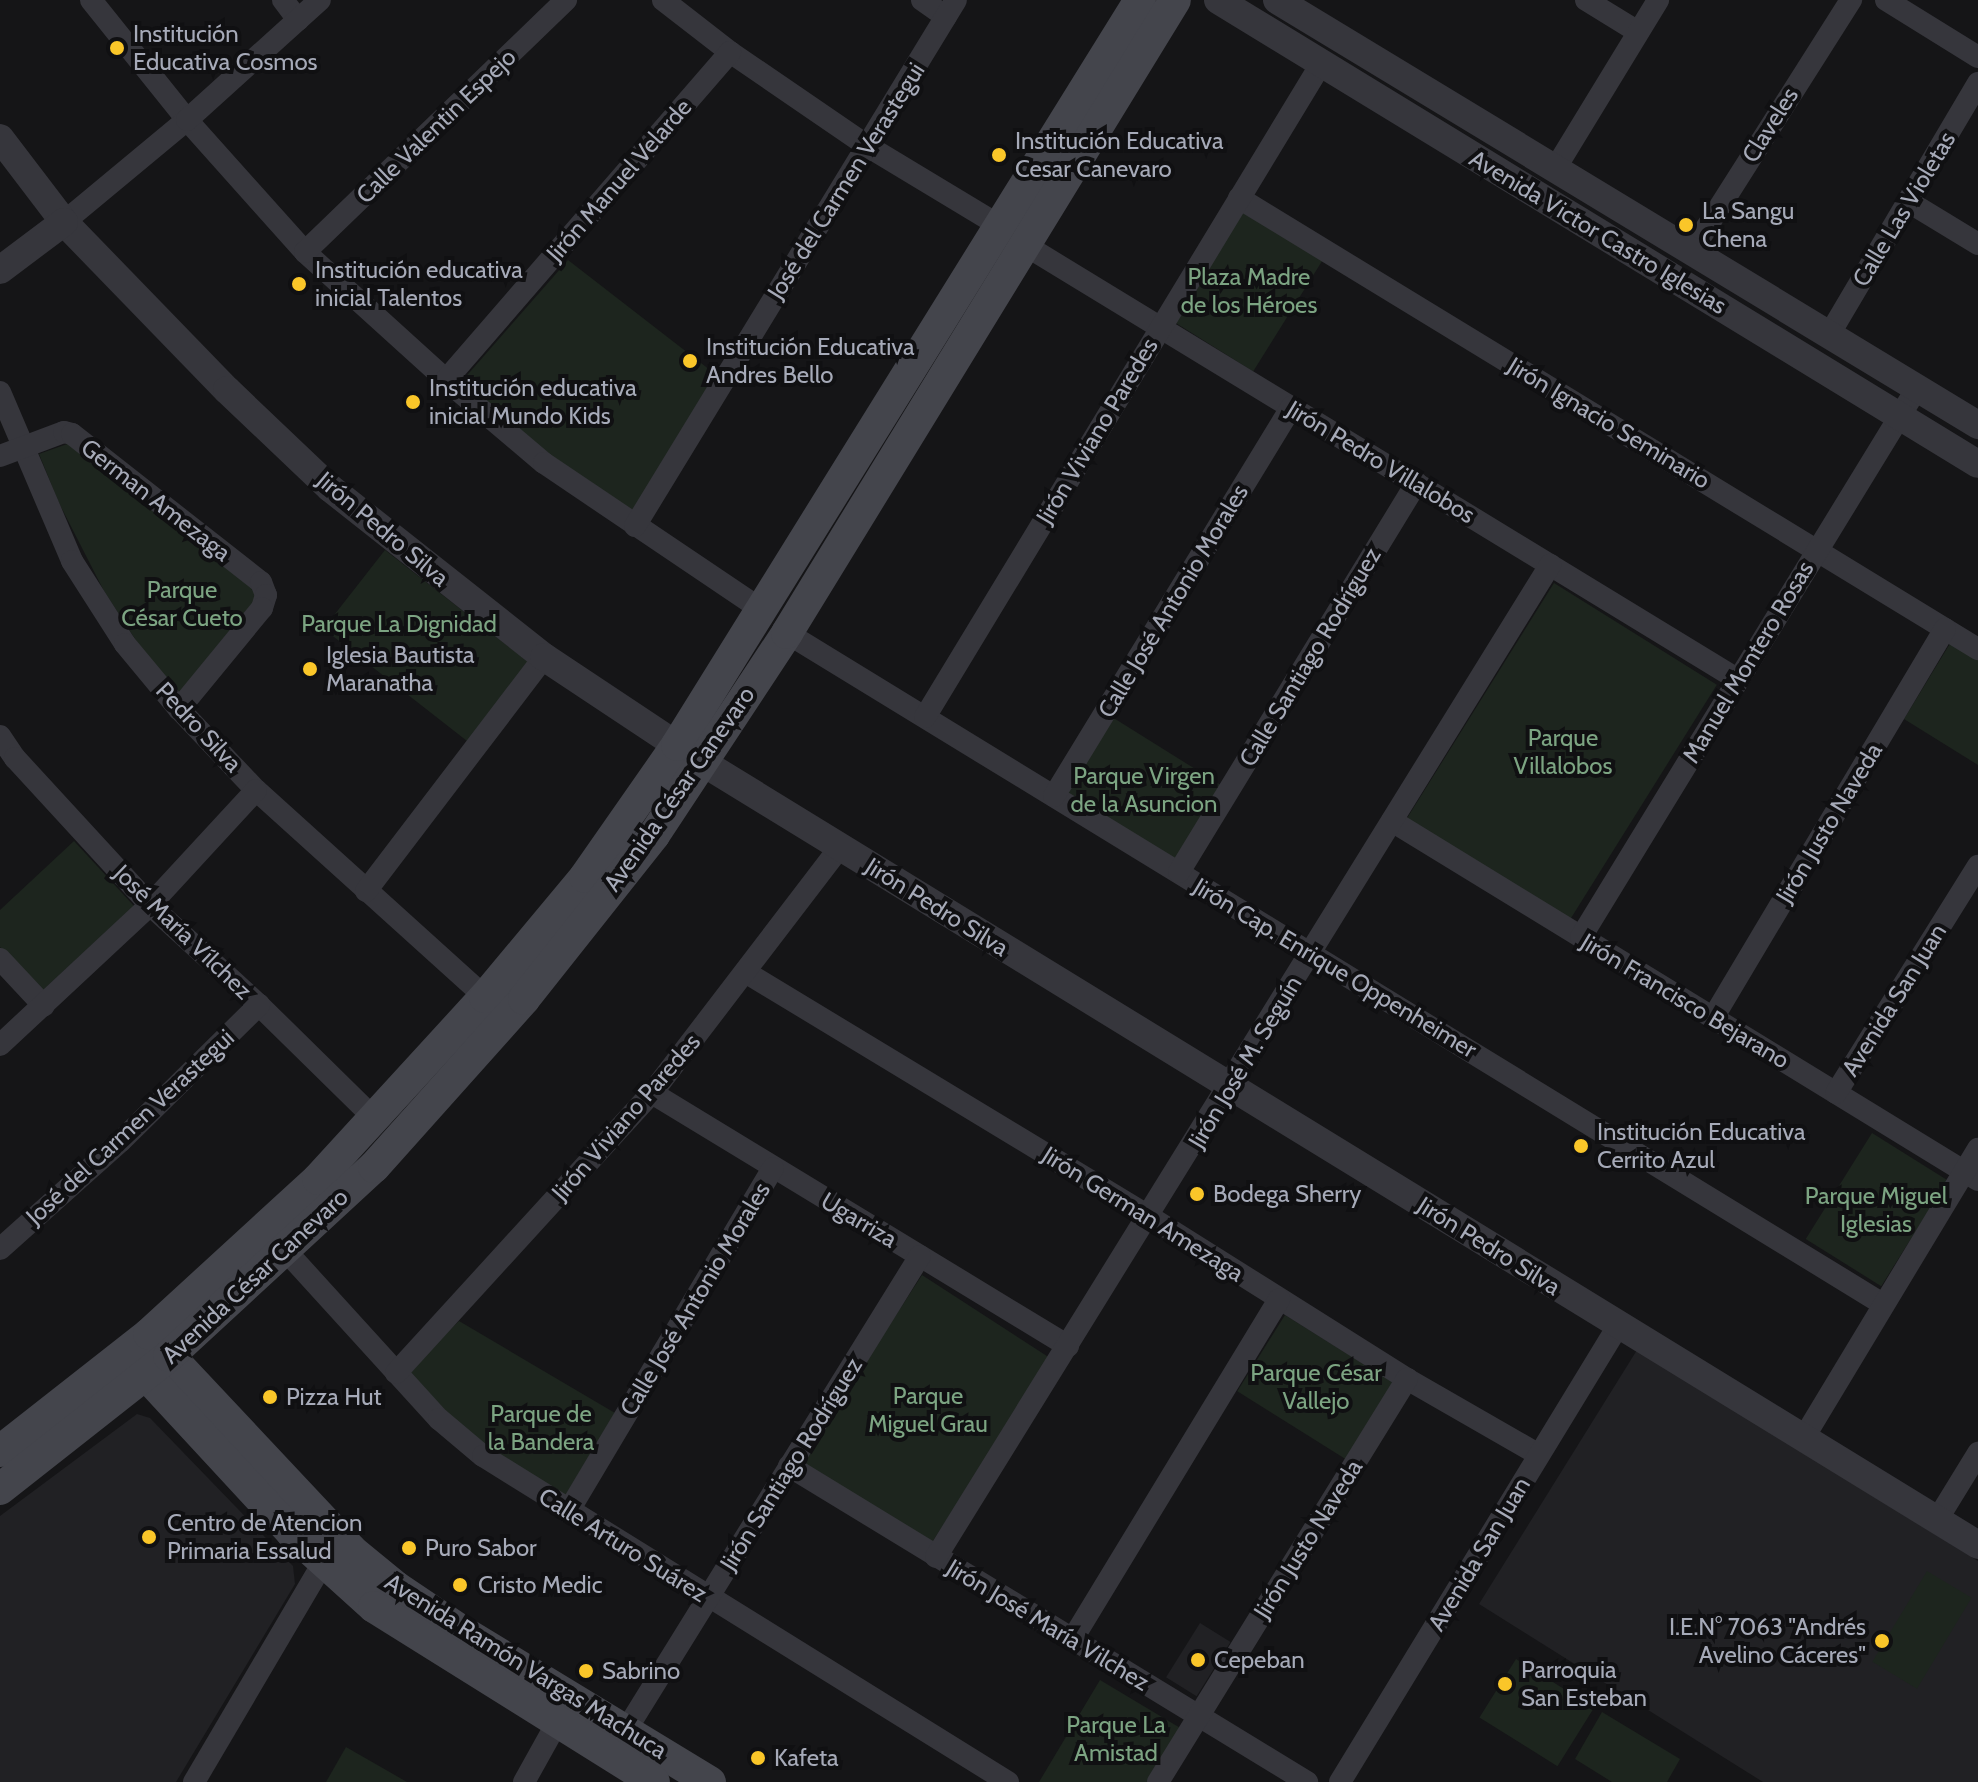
<!DOCTYPE html>
<meta charset="utf-8">
<style>
body{margin:0}
#map{position:relative;width:1978px;height:1782px;overflow:hidden;background:#151517;font-family:Cabin,sans-serif}
div>[style]{position:absolute}
.built>*{inset:0;background:#212124;transform-origin:0 0}
.green>*{inset:0;background:#1d251e;transform-origin:0 0}
.minor>*{height:22px;margin:-11px;padding:0 11px;transform-origin:11px;border-radius:11px;background:#36363c}
.tertiary>*{height:28px;margin:-14px;padding:0 14px;transform-origin:14px;border-radius:14px;background:#36363c}
.secondary>*{height:32px;margin:-16px;padding:0 16px;transform-origin:16px;border-radius:16px;background:#44454c}
.dots>*{width:22px;height:22px;translate:-50% -50%;box-sizing:border-box;border:4px solid #101012;border-radius:50%}
span{translate:-50% -50%;white-space:nowrap;text-align:center;line-height:1.15;-webkit-text-stroke:8px #101012;paint-order:stroke}
.poi-label{font-size:24px;color:#a6aab8}
.left{translate:0 -50%;text-align:left}
.right{translate:-100% -50%;text-align:right}
.street-label{font-size:24px;color:#a6aab8}
.park-label{font-size:24px;color:#7ca482}
</style>
<div id="map">
<div class="built">
<div style="clip-path:polygon(1637px 1350px,1978px 1561px,1978px 1782px,1763px 1782px,1479px 1604px)"></div>
<div style="clip-path:polygon(137px 1414px,150px 1418px,293px 1566px,295px 1584px,176px 1782px,0 1782px,0 1516px)"></div>
<div style="left:1200px;top:1623px;width:36px;height:64px;rotate:32deg"></div>
</div>
<div class="green">
<div style="left:1242px;top:210px;width:95px;height:131px;rotate:32deg"></div>
<div style="clip-path:polygon(568px 260px,719px 377px,630px 515px,541px 453px,462px 381px)"></div>
<div style="clip-path:polygon(70px 443px,257px 591px,259px 595px,179px 693px,146px 656px,104px 591px,58px 501px,39px 454px)"></div>
<div style="left:385px;top:550px;width:183px;height:100px;rotate:38deg"></div>
<div style="left:1554px;top:583px;width:192px;height:278px;rotate:32deg"></div>
<div style="clip-path:polygon(1951px 642px,1978px 659px,1978px 765px,1904px 719px)"></div>
<div style="left:1112px;top:717px;width:130px;height:89px;rotate:32deg"></div>
<div style="clip-path:polygon(74px 841px,134px 906px,41px 992px,0 947px,0 910px)"></div>
<div style="left:1872px;top:1133px;width:89px;height:125px;rotate:32deg"></div>
<div style="left:922px;top:1275px;width:154px;height:222px;rotate:33deg"></div>
<div style="left:1285px;top:1315px;width:128px;height:90px;rotate:32deg"></div>
<div style="clip-path:polygon(459px 1321px,615px 1413px,563px 1500px,488px 1454px,407px 1371px)"></div>
<div style="left:1927px;top:1571px;width:52px;height:106px;rotate:31deg"></div>
<div style="left:1516px;top:1659px;width:92px;height:69px;rotate:32deg"></div>
<div style="clip-path:polygon(1100px 1680px,1182px 1729px,1150px 1782px,1039px 1782px)"></div>
<div style="clip-path:polygon(1602px 1712px,1680px 1759px,1667px 1782px,1612px 1782px,1575px 1759px)"></div>
<div style="clip-path:polygon(346px 1747px,407px 1782px,326px 1782px)"></div>
</div>
<div class="minor">
<div style="left:91px;top:0;width:154px;rotate:51.3deg"></div>
<div style="left:187px;top:120px;width:177px;rotate:48.2deg"></div>
<div style="left:305px;top:252px;width:190px;rotate:42.2deg"></div>
<div style="left:446px;top:380px;width:128px;rotate:40.3deg"></div>
<div style="left:544px;top:463px;width:263px;rotate:34deg"></div>
<div style="left:283px;top:0;width:25px;rotate:53deg"></div>
<div style="left:663px;top:0;width:85px;rotate:37.8deg"></div>
<div style="left:730px;top:52px;width:168px;rotate:34.4deg"></div>
<div style="left:869px;top:147px;width:153px;rotate:31.1deg"></div>
<div style="left:922px;top:0;width:29px;rotate:35deg"></div>
<div style="left:1586px;top:0;width:61px;rotate:31.6deg"></div>
<div style="left:1886px;top:0;width:108px;rotate:31.8deg"></div>
<div style="left:1555px;top:169px;width:198px;rotate:-58.6deg"></div>
<div style="left:1239px;top:198px;width:866px;rotate:31.4deg"></div>
<div style="left:1909px;top:202px;width:81px;rotate:31.3deg"></div>
<div style="left:64px;top:222px;width:160px;rotate:-39.7deg"></div>
<div style="left:187px;top:120px;width:179px;rotate:-42.1deg"></div>
<div style="left:1025px;top:245px;width:834px;rotate:31.36deg"></div>
<div style="left:305px;top:252px;width:363px;rotate:-44deg"></div>
<div style="left:1691px;top:252px;width:299px;rotate:-57.6deg"></div>
<div style="left:1829px;top:335px;width:293px;rotate:-59.4deg"></div>
<div style="left:446px;top:380px;width:434px;rotate:-49.1deg"></div>
<div style="left:0;top:392px;width:184px;rotate:66.9deg"></div>
<div style="left:72px;top:561px;width:98px;rotate:57.4deg"></div>
<div style="left:125px;top:644px;width:85px;rotate:50.3deg"></div>
<div style="left:179px;top:709px;width:112px;rotate:46.5deg"></div>
<div style="left:256px;top:790px;width:309px;rotate:42.1deg"></div>
<div style="left:0;top:456px;width:68px;rotate:-20.6deg"></div>
<div style="left:64px;top:432px;width:8px;rotate:14deg"></div>
<div style="left:72px;top:434px;width:240px;rotate:38.1deg"></div>
<div style="left:261px;top:582px;width:14px;rotate:69deg"></div>
<div style="left:266px;top:595px;width:14px;rotate:107deg"></div>
<div style="left:262px;top:608px;width:131px;rotate:129.4deg"></div>
<div style="left:635px;top:526px;width:616px;rotate:-58.61deg"></div>
<div style="left:787px;top:633px;width:1285px;rotate:31.48deg"></div>
<div style="left:925px;top:717px;width:764px;rotate:-58.77deg"></div>
<div style="left:0;top:736px;width:27px;rotate:56deg"></div>
<div style="left:15px;top:758px;width:200px;rotate:47.4deg"></div>
<div style="left:150px;top:905px;width:148px;rotate:42.5deg"></div>
<div style="left:259px;top:1005px;width:163px;rotate:44.5deg"></div>
<div style="left:1054px;top:796px;width:456px;rotate:-58.6deg"></div>
<div style="left:1392px;top:821px;width:687px;rotate:31.49deg"></div>
<div style="left:1179px;top:872px;width:456px;rotate:-58.6deg"></div>
<div style="left:366px;top:891px;width:294px;rotate:-52.7deg"></div>
<div style="left:1581px;top:937px;width:644px;rotate:-58.53deg"></div>
<div style="left:0;top:959px;width:64px;rotate:46.9deg"></div>
<div style="left:747px;top:973px;width:471px;rotate:31.2deg"></div>
<div style="left:1150px;top:1217px;width:304px;rotate:32.2deg"></div>
<div style="left:1407px;top:1379px;width:152px;rotate:29.9deg"></div>
<div style="left:1713px;top:1018px;width:453px;rotate:-59.2deg"></div>
<div style="left:0;top:1045px;width:205px;rotate:-43deg"></div>
<div style="left:150px;top:905px;width:156px;rotate:-47.3deg"></div>
<div style="left:652px;top:1093px;width:487px;rotate:31.3deg"></div>
<div style="left:1836px;top:1093px;width:268px;rotate:-58deg"></div>
<div style="left:0;top:1249px;width:162px;rotate:-41.8deg"></div>
<div style="left:121px;top:1141px;width:194px;rotate:-44.6deg"></div>
<div style="left:285px;top:1250px;width:229px;rotate:47.7deg"></div>
<div style="left:439px;top:1419px;width:57px;rotate:40.1deg"></div>
<div style="left:483px;top:1456px;width:618px;rotate:31.84deg"></div>
<div style="left:396px;top:1373px;width:379px;rotate:-47.6deg"></div>
<div style="left:652px;top:1093px;width:310px;rotate:-52.6deg"></div>
<div style="left:1803px;top:1439px;width:339px;rotate:-58.9deg"></div>
<div style="left:789px;top:1466px;width:607px;rotate:31.38deg"></div>
<div style="left:568px;top:1512px;width:400px;rotate:-59.2deg"></div>
<div style="left:1937px;top:1520px;width:79px;rotate:-58.5deg"></div>
<div style="left:936px;top:1557px;width:1167px;rotate:-58.24deg"></div>
<div style="left:1072px;top:1640px;width:399px;rotate:-58.7deg"></div>
<div style="left:618px;top:1743px;width:573px;rotate:-58.2deg"></div>
<div style="left:194px;top:1782px;width:254px;rotate:-59.5deg"></div>
<div style="left:524px;top:1782px;width:70px;rotate:-60.9deg"></div>
<div style="left:1158px;top:1782px;width:474px;rotate:-58.3deg"></div>
<div style="left:1340px;top:1782px;width:534px;rotate:-58.63deg"></div>
</div>
<div class="tertiary">
<div style="left:1218px;top:0;width:890px;rotate:31.41deg"></div>
<div style="left:1277px;top:0;width:820px;rotate:31.23deg"></div>
<div style="left:0;top:138px;width:106px;rotate:52.7deg"></div>
<div style="left:64px;top:222px;width:234px;rotate:45.9deg"></div>
<div style="left:227px;top:390px;width:142px;rotate:43.6deg"></div>
<div style="left:330px;top:488px;width:273px;rotate:38.3deg"></div>
<div style="left:544px;top:657px;width:190px;rotate:33.6deg"></div>
<div style="left:702px;top:762px;width:1497px;rotate:31.53deg"></div>
<div style="left:0;top:270px;width:80px;rotate:-36.9deg"></div>
</div>
<div class="secondary">
<div style="left:156px;top:1342px;width:285px;rotate:46.8deg"></div>
<div style="left:351px;top:1550px;width:58px;rotate:39.4deg"></div>
<div style="left:396px;top:1587px;width:81px;rotate:33.9deg"></div>
<div style="left:463px;top:1632px;width:289px;rotate:31.3deg"></div>
<div style="left:133px;top:1361px;width:234px;rotate:47.2deg"></div>
<div style="left:292px;top:1533px;width:110px;rotate:42.1deg"></div>
<div style="left:374px;top:1607px;width:330px;rotate:32deg"></div>
<div style="left:0;top:1451px;width:189px;rotate:-38.1deg"></div>
<div style="left:149px;top:1334px;width:229px;rotate:-42.5deg"></div>
<div style="left:318px;top:1179px;width:247px;rotate:-47.5deg"></div>
<div style="left:485px;top:997px;width:156px;rotate:-50.2deg"></div>
<div style="left:585px;top:877px;width:161px;rotate:-55.1deg"></div>
<div style="left:677px;top:745px;width:877px;rotate:-58.14deg"></div>
<div style="left:0;top:1489px;width:215px;rotate:-38.2deg"></div>
<div style="left:169px;top:1356px;width:279px;rotate:-42.7deg"></div>
<div style="left:374px;top:1167px;width:225px;rotate:-48.2deg"></div>
<div style="left:524px;top:999px;width:209px;rotate:-51.6deg"></div>
<div style="left:654px;top:835px;width:242px;rotate:-56.6deg"></div>
<div style="left:787px;top:633px;width:742px;rotate:-58.49deg"></div>
</div>
<div class="dots">
<div style="left:117px;top:48px;background:#fac629"></div>
<div style="left:999px;top:155px;background:#fac629"></div>
<div style="left:1686px;top:225px;background:#fac629"></div>
<div style="left:299px;top:284px;background:#fac629"></div>
<div style="left:690px;top:361px;background:#fac629"></div>
<div style="left:413px;top:402px;background:#fac629"></div>
<div style="left:310px;top:669px;background:#fac629"></div>
<div style="left:1581px;top:1146px;background:#fac629"></div>
<div style="left:1197px;top:1194px;background:#fac629"></div>
<div style="left:270px;top:1397px;background:#fac629"></div>
<div style="left:149px;top:1537px;background:#fac629"></div>
<div style="left:409px;top:1548px;background:#fac629"></div>
<div style="left:460px;top:1585px;background:#fac629"></div>
<div style="left:1882px;top:1641px;background:#fac629"></div>
<div style="left:1198px;top:1660px;background:#fac629"></div>
<div style="left:586px;top:1671px;background:#fac629"></div>
<div style="left:1505px;top:1684px;background:#fac629"></div>
<div style="left:758px;top:1758px;background:#fac629"></div>
</div>
<div class="poi-label">
<span class="left" style="left:133px;top:48px">Institución<br>Educativa Cosmos</span>
<span class="left" style="left:1015px;top:155px">Institución Educativa<br>Cesar Canevaro</span>
<span class="left" style="left:1702px;top:225px">La Sangu<br>Chena</span>
<span class="left" style="left:315px;top:284px">Institución educativa<br>inicial Talentos</span>
<span class="left" style="left:706px;top:361px">Institución Educativa<br>Andres Bello</span>
<span class="left" style="left:429px;top:402px">Institución educativa<br>inicial Mundo Kids</span>
<span class="left" style="left:326px;top:669px">Iglesia Bautista<br>Maranatha</span>
<span class="left" style="left:1597px;top:1146px">Institución Educativa<br>Cerrito Azul</span>
<span class="left" style="left:1213px;top:1194px">Bodega Sherry</span>
<span class="left" style="left:286px;top:1397px">Pizza Hut</span>
<span class="left" style="left:167px;top:1537px">Centro de Atencion<br>Primaria Essalud</span>
<span class="left" style="left:425px;top:1548px">Puro Sabor</span>
<span class="left" style="left:478px;top:1585px">Cristo Medic</span>
<span class="right" style="left:1866px;top:1641px">I.E.N° 7063 "Andrés<br>Avelino Cáceres"</span>
<span class="left" style="left:1214px;top:1660px">Cepeban</span>
<span class="left" style="left:1521px;top:1684px">Parroquia<br>San Esteban</span>
<span class="left" style="left:602px;top:1671px">Sabrino</span>
<span class="left" style="left:774px;top:1758px">Kafeta</span>
</div>
<div class="street-label">
<span style="left:1770px;top:125px;rotate:-58deg">Claveles</span>
<span style="left:436px;top:126px;rotate:-44deg">Calle Valentin Espejo</span>
<span style="left:619px;top:180px;rotate:-49deg">Jirón Manuel Velarde</span>
<span style="left:846px;top:181px;rotate:-58deg">José del Carmen Verastegui</span>
<span style="left:1904px;top:209px;rotate:-59deg">Calle Las Violetas</span>
<span style="left:1598px;top:232px;rotate:31deg">Avenida Victor Castro Iglesias</span>
<span style="left:1609px;top:423px;rotate:31deg">Jirón Ignacio Seminario</span>
<span style="left:1097px;top:431px;rotate:-59deg">Jirón Viviano Paredes</span>
<span style="left:1381px;top:462px;rotate:31deg">Jirón Pedro Villalobos</span>
<span style="left:156px;top:500px;rotate:38deg">German Amezaga</span>
<span style="left:383px;top:529px;rotate:40deg">Jirón Pedro Silva</span>
<span style="left:1173px;top:601px;rotate:-59deg">Calle José Antonio Morales</span>
<span style="left:1310px;top:657px;rotate:-59deg">Calle Santiago Rodríguez</span>
<span style="left:1748px;top:662px;rotate:-59deg">Manuel Montero Rosas</span>
<span style="left:199px;top:727px;rotate:47deg">Pedro Silva</span>
<span style="left:679px;top:789px;rotate:-55deg">Avenida César Canevaro</span>
<span style="left:1829px;top:823px;rotate:-59deg">Jirón Justo Naveda</span>
<span style="left:937px;top:907px;rotate:32deg">Jirón Pedro Silva</span>
<span style="left:183px;top:932px;rotate:44deg">José María Vílchez</span>
<span style="left:1335px;top:968px;rotate:31deg">Jirón Cap. Enrique Oppenheimer</span>
<span style="left:1894px;top:1000px;rotate:-58deg">Avenida San Juan</span>
<span style="left:1685px;top:1001px;rotate:31deg">Jirón Francisco Bejarano</span>
<span style="left:1245px;top:1062px;rotate:-59deg">Jirón José M. Seguín</span>
<span style="left:626px;top:1117px;rotate:-49deg">Jirón Viviano Paredes</span>
<span style="left:130px;top:1127px;rotate:-43deg">José del Carmen Verastegui</span>
<span style="left:1143px;top:1214px;rotate:32deg">Jirón German Amezaga</span>
<span style="left:859px;top:1220px;rotate:31deg">Ugarriza</span>
<span style="left:1489px;top:1246px;rotate:32deg">Jirón Pedro Silva</span>
<span style="left:255px;top:1276px;rotate:-43deg">Avenida César Canevaro</span>
<span style="left:695px;top:1299px;rotate:-59deg">Calle José Antonio Morales</span>
<span style="left:791px;top:1464px;rotate:-58deg">Jirón Santiago Rodríguez</span>
<span style="left:1308px;top:1539px;rotate:-58deg">Jirón Justo Naveda</span>
<span style="left:623px;top:1545px;rotate:32deg">Calle Arturo Suárez</span>
<span style="left:1479px;top:1554px;rotate:-59deg">Avenida San Juan</span>
<span style="left:1048px;top:1625px;rotate:31deg">Jirón José María Vilchez</span>
<span style="left:526px;top:1666px;rotate:32deg">Avenida Ramón Vargas Machuca</span>
</div>
<div class="park-label">
<span style="left:1249px;top:291px">Plaza Madre<br>de los Héroes</span>
<span style="left:182px;top:604px">Parque<br>César Cueto</span>
<span style="left:399px;top:624px">Parque La Dignidad</span>
<span style="left:1563px;top:752px">Parque<br>Villalobos</span>
<span style="left:1144px;top:790px">Parque Virgen<br>de la Asuncion</span>
<span style="left:1876px;top:1210px">Parque Miguel<br>Iglesias</span>
<span style="left:1316px;top:1387px">Parque César<br>Vallejo</span>
<span style="left:928px;top:1410px">Parque<br>Miguel Grau</span>
<span style="left:541px;top:1428px">Parque de<br>la Bandera</span>
<span style="left:1116px;top:1739px">Parque La<br>Amistad</span>
</div>
</div>
